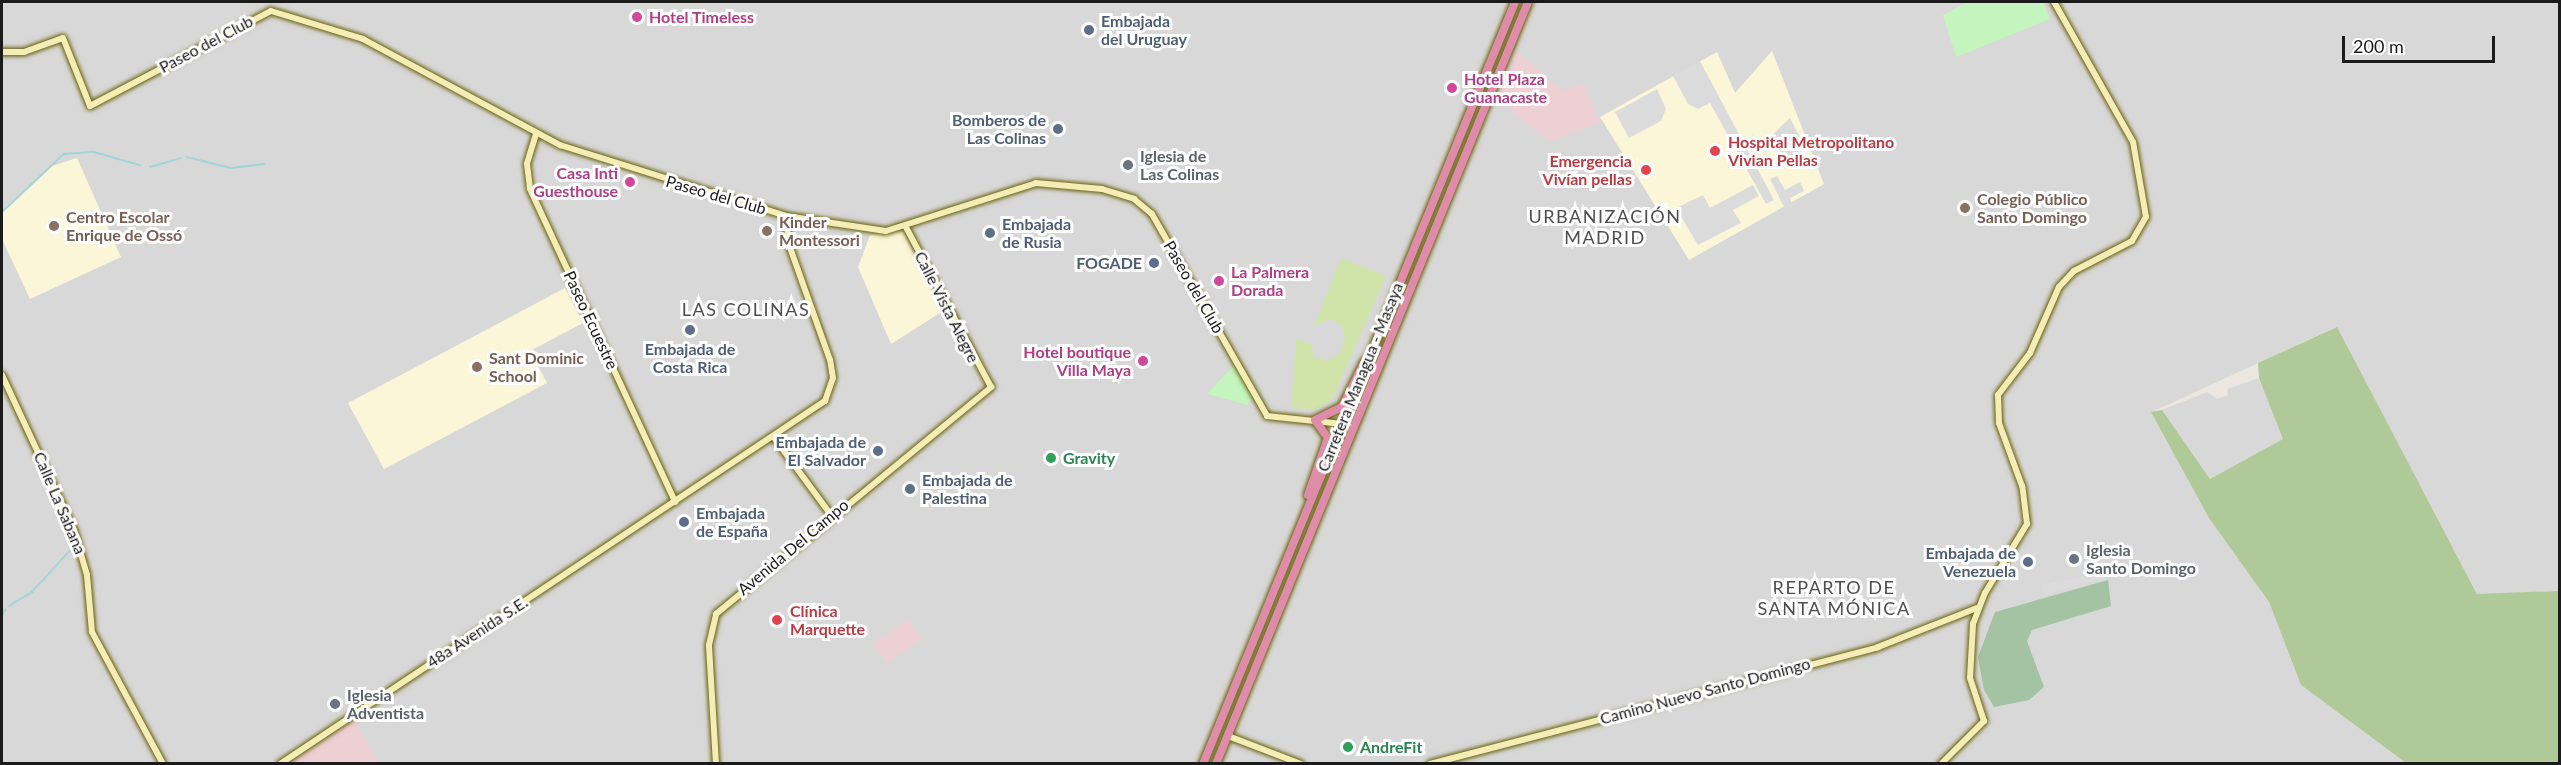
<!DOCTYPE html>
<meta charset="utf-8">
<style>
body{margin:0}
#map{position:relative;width:2561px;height:765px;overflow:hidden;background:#ece6e1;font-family:Lato,sans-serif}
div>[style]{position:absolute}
.residential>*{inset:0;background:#d9d8d8}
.commercial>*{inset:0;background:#ecd0d4;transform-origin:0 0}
.education>*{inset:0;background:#fcf6d9}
.grass>*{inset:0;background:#d0e4a9}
.forest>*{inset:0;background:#afc998}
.cemetery>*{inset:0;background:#a4c3a3}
.park>*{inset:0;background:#c4f5be}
.parking>*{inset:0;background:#dbdbdb}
.stream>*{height:1.5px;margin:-0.75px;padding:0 0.75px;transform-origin:0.75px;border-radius:0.75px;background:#a3d4d7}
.roads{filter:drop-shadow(0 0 2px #68620b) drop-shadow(0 0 2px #68620b)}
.secondary>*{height:6px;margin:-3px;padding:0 3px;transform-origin:3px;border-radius:3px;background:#f4edb6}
.highway>*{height:8px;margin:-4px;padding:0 4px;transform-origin:4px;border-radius:4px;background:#df8caa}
.dots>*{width:16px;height:16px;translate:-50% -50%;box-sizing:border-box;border:3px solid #fff;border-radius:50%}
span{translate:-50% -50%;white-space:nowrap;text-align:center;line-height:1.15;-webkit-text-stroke:6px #fff;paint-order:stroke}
.hotel-label{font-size:16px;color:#b23c85;font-weight:700}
.left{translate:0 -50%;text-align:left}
.right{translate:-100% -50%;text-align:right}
.service-label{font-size:16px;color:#4e5e75;font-weight:700}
.street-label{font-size:16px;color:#1b1b1b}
.health-label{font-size:16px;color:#be3a42;font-weight:700}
.worship-label{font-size:16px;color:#5b616d;font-weight:700}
.education-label{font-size:16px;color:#785e54;font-weight:700}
.leisure-label{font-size:16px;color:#27864d;font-weight:700}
.neighbourhood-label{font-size:18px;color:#4e4e4e;letter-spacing:1.5px}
.frame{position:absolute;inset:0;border:3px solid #1b1b1b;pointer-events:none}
.scale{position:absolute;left:2342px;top:36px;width:153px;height:27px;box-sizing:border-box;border:3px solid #1b1b1b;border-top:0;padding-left:8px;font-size:18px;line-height:21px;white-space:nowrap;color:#1b1b1b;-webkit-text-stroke:4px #fff;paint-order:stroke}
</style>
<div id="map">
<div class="residential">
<div style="clip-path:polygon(2px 2px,2559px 2px,2559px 591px,2478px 595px,2336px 327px,2152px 412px,2209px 517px,2269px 602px,2301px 685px,2406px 763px,2px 763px)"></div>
<div style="clip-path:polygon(2259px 378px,2284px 439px,2210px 479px,2162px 410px,2207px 392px,2217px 399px,2228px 395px,2227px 389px)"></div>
</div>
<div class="commercial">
<div style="clip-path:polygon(1516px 50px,1562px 91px,1583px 83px,1600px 123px,1549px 142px,1497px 99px)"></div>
<div style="left:908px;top:619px;width:24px;height:43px;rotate:55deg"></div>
<div style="clip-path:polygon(354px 719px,379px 763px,296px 763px,294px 760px)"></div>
</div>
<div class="education">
<div style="clip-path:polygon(1772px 51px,1824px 184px,1689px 260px,1600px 117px,1717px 52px,1735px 93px)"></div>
<div style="clip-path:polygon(77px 158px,121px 257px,30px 299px,2px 239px,2px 212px,52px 166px)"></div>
<div style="clip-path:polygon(903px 231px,943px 311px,891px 344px,858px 267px,870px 235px)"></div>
<div style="clip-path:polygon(565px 288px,583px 323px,530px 351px,547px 383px,384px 469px,348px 403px)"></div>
</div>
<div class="grass">
<div style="clip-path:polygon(1341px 258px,1386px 276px,1333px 398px,1316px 410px,1291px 408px,1296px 340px,1311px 344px,1314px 356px,1326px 361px,1339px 354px,1345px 338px,1341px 325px,1330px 319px,1314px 327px)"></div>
</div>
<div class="forest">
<div style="clip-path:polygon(2337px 327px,2477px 594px,2559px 591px,2559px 763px,2406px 763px,2301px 685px,2269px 602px,2209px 518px,2151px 412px,2162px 410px,2210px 479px,2283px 439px,2259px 378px,2258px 363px)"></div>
</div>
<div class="cemetery">
<div style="clip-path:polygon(2108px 580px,2111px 606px,2032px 630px,2027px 641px,2044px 687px,2029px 700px,1994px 707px,1984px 690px,1978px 657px,1995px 612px)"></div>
</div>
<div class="park">
<div style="clip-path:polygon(1968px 2px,2043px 2px,2050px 19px,1956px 57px,1943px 15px)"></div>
<div style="clip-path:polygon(1234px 365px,1253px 394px,1248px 405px,1207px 394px)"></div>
</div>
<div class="parking">
<div style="clip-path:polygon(1700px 61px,1774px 200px,1766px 204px,1710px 103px,1698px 109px,1688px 104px,1673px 76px)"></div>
<div style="clip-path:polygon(1657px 89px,1666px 109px,1661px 121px,1629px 138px,1615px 112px)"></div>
<div style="clip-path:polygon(1790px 118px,1806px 149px,1785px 160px,1772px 135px)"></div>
<div style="clip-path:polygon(1777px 176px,1785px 190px,1800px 182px,1804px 191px,1790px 198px,1792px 204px,1785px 209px,1770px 179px)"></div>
<div style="clip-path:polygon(1753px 185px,1759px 196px,1733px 210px,1741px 223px,1698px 245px,1676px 208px,1703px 195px,1710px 208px)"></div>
<div style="clip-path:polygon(2100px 573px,2102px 579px,2045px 594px,2042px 585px)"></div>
</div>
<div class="stream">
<div style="left:187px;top:157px;width:45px;rotate:14deg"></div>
<div style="left:231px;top:168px;width:34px;rotate:-7deg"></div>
<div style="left:150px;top:167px;width:32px;rotate:-16deg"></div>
<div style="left:2px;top:212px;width:85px;rotate:-43.1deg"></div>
<div style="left:64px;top:154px;width:30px;rotate:-4deg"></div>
<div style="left:94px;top:152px;width:48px;rotate:15.8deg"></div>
<div style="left:9px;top:606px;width:27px;rotate:-31deg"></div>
<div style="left:32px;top:592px;width:64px;rotate:-47.5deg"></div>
<div style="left:2px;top:616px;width:7px;rotate:-63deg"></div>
</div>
<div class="roads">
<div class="secondary">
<div style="left:2px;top:52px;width:22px"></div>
<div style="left:24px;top:52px;width:41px;rotate:-19.7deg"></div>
<div style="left:63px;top:38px;width:73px;rotate:68.3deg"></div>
<div style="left:90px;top:106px;width:204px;rotate:-27.7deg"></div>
<div style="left:271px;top:11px;width:96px;rotate:16.9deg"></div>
<div style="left:363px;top:39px;width:224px;rotate:28.3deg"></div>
<div style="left:560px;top:145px;width:237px;rotate:17.4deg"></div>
<div style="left:786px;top:216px;width:101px;rotate:8.5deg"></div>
<div style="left:886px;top:231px;width:157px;rotate:-17.7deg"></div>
<div style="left:1036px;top:183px;width:66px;rotate:5.2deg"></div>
<div style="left:1102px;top:189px;width:34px;rotate:17deg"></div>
<div style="left:1134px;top:199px;width:23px;rotate:40deg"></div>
<div style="left:1152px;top:214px;width:232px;rotate:60.3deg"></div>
<div style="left:1267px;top:416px;width:76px;rotate:6deg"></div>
<div style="left:536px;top:134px;width:31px;rotate:107deg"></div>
<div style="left:527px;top:164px;width:25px;rotate:83deg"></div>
<div style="left:530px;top:189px;width:345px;rotate:65.1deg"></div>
<div style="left:2px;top:375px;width:171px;rotate:65.1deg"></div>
<div style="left:74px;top:530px;width:47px;rotate:73.9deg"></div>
<div style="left:87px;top:575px;width:57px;rotate:85deg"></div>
<div style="left:92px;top:632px;width:150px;rotate:61.7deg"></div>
<div style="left:773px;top:436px;width:98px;rotate:53.7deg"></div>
<div style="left:1228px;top:736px;width:78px;rotate:21deg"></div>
<div style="left:280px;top:764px;width:655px;rotate:-33.67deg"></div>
<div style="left:825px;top:401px;width:24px;rotate:-71deg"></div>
<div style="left:833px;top:378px;width:18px;rotate:-99deg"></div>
<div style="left:830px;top:360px;width:122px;rotate:-109.6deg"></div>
<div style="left:789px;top:245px;width:29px;rotate:-96deg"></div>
<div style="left:716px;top:764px;width:119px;rotate:-93.4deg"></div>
<div style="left:709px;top:645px;width:32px;rotate:-77deg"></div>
<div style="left:716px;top:614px;width:357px;rotate:-39.5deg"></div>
<div style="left:991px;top:387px;width:181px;rotate:-118deg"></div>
<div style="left:1430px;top:764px;width:463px;rotate:-14.6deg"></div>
<div style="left:1878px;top:647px;width:106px;rotate:-21.5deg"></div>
<div style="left:1941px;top:764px;width:61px;rotate:-45deg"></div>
<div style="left:1984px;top:721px;width:45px;rotate:-108deg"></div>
<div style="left:1970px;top:678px;width:54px;rotate:-86.8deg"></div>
<div style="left:1973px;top:624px;width:33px;rotate:-69deg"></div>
<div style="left:1985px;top:593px;width:81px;rotate:-58.7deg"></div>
<div style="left:2027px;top:524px;width:38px;rotate:-97deg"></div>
<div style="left:2022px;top:486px;width:67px;rotate:-110.1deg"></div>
<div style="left:1999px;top:423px;width:28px;rotate:-92deg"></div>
<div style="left:1998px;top:395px;width:53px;rotate:-52.7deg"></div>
<div style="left:2030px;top:353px;width:72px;rotate:-66.3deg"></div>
<div style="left:2059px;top:287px;width:22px;rotate:-47deg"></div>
<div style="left:2074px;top:271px;width:65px;rotate:-27.3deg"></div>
<div style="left:2132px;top:241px;width:28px;rotate:-60deg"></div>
<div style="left:2146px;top:217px;width:76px;rotate:-99.8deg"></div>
<div style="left:2133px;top:142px;width:161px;rotate:-119.4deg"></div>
</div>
<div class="highway">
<div style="left:1308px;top:495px;width:60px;rotate:-70.7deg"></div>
<div style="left:1328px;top:438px;width:22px;rotate:-126deg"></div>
<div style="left:1315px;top:420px;width:30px;rotate:-26deg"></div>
<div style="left:1342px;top:407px;width:51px;rotate:-63.4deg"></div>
<div style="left:1203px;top:764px;width:823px;rotate:-67.73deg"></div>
<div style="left:1216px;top:764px;width:823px;rotate:-67.73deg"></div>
</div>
</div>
<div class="dots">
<div style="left:637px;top:17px;background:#d1479c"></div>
<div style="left:1089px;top:30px;background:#5c6f8a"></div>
<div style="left:1452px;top:88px;background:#d1479c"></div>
<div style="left:1058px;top:129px;background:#5c6f8a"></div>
<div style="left:1715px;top:151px;background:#e0444e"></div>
<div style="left:1128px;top:165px;background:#6b7280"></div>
<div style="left:1646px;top:170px;background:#e0444e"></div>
<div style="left:630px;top:182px;background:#d1479c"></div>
<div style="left:1965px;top:208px;background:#8d6e63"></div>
<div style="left:54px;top:226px;background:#8d6e63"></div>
<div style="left:767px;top:231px;background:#8d6e63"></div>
<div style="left:990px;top:233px;background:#5c6f8a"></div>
<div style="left:1154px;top:263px;background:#5c6f8a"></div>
<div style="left:1219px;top:281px;background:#d1479c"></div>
<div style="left:690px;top:330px;background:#5c6f8a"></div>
<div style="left:1143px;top:361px;background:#d1479c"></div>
<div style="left:477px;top:367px;background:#8d6e63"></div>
<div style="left:878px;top:451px;background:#5c6f8a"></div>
<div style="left:1051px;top:458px;background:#2e9e5b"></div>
<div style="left:910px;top:489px;background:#5c6f8a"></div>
<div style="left:684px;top:522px;background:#5c6f8a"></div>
<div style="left:2074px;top:559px;background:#6b7280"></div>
<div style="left:2028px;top:562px;background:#5c6f8a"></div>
<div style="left:777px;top:620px;background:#e0444e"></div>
<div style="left:335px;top:704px;background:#6b7280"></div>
<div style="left:1348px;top:747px;background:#2e9e5b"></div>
</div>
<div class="hotel-label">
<span class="left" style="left:649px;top:17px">Hotel Timeless</span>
<span class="left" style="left:1464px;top:88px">Hotel Plaza<br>Guanacaste</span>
<span class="right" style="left:618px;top:182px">Casa Inti<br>Guesthouse</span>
<span class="left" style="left:1231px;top:281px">La Palmera<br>Dorada</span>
<span class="right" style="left:1131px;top:361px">Hotel boutique<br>Villa Maya</span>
</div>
<div class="service-label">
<span class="left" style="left:1101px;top:30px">Embajada<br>del Uruguay</span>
<span class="right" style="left:1046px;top:129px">Bomberos de<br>Las Colinas</span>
<span class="left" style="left:1002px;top:233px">Embajada<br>de Rusia</span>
<span class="right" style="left:1142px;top:263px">FOGADE</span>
<span style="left:690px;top:358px">Embajada de<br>Costa Rica</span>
<span class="right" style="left:866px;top:451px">Embajada de<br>El Salvador</span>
<span class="left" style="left:922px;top:489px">Embajada de<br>Palestina</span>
<span class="left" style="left:696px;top:522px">Embajada<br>de España</span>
<span class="right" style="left:2016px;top:562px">Embajada de<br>Venezuela</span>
</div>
<div class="street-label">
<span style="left:206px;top:44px;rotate:-28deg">Paseo del Club</span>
<span style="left:716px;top:195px;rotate:16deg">Paseo del Club</span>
<span style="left:1194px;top:287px;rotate:60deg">Paseo del Club</span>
<span style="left:947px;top:307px;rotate:63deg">Calle Vista Alegre</span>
<span style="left:591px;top:320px;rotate:65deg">Paseo Ecuestre</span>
<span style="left:1360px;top:377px;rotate:-68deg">Carretera Managua - Masaya</span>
<span style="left:60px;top:503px;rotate:67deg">Calle La Sabana</span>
<span style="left:793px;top:547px;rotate:-40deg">Avenida Del Campo</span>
<span style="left:477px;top:632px;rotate:-33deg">48a Avenida S.E.</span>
<span style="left:1705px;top:691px;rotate:-15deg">Camino Nuevo Santo Domingo</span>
</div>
<div class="health-label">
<span class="left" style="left:1728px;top:151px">Hospital Metropolitano<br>Vivian Pellas</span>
<span class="right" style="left:1632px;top:170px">Emergencia<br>Vivían pellas</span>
<span class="left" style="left:790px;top:620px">Clínica<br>Marquette</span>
</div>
<div class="worship-label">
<span class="left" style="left:1140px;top:165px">Iglesia de<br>Las Colinas</span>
<span class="left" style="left:2086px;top:559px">Iglesia<br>Santo Domingo</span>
<span class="left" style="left:347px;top:704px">Iglesia<br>Adventista</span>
</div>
<div class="education-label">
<span class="left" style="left:1977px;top:208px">Colegio Público<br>Santo Domingo</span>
<span class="left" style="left:66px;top:226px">Centro Escolar<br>Enrique de Ossó</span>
<span class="left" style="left:779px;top:231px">Kinder<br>Montessori</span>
<span class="left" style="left:489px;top:367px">Sant Dominic<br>School</span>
</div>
<div class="leisure-label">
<span class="left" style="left:1063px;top:458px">Gravity</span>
<span class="left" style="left:1360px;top:747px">AndreFit</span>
</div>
<div class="neighbourhood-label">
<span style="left:1605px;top:227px">URBANIZACIÓN<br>MADRID</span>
<span style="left:746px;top:309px">LAS COLINAS</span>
<span style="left:1834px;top:598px">REPARTO DE<br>SANTA MÓNICA</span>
</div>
<div class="frame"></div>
<div class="scale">200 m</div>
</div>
